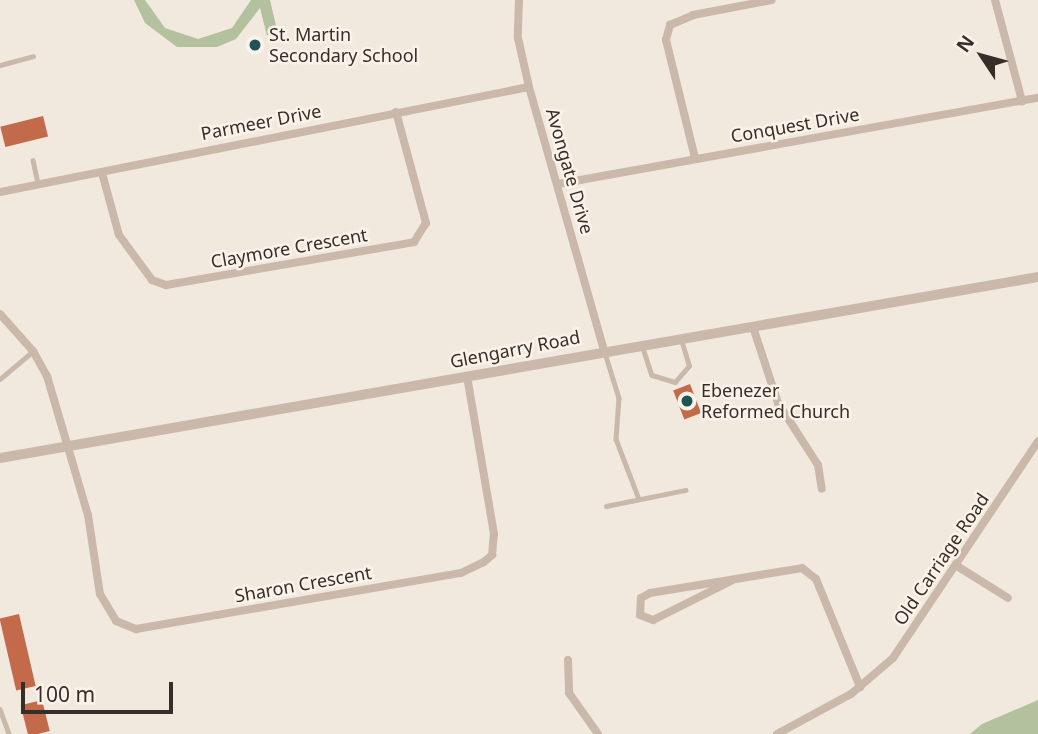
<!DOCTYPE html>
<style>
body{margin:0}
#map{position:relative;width:1038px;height:734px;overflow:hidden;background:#f2e9de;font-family:"Noto Sans",sans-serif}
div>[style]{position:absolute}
.green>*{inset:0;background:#b4c19e}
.building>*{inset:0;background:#c36a4b;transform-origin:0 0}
.service>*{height:4.5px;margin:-2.25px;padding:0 2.25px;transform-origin:2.25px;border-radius:2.25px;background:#cab9aa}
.minor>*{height:8px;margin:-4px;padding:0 4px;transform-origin:4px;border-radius:4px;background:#cab9aa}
.tertiary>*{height:10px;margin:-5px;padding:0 5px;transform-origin:5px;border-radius:5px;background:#cab9aa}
.dots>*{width:19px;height:19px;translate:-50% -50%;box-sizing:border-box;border:4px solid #f9f3ea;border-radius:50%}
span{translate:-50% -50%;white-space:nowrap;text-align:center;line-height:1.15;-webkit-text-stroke:5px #f9f3ea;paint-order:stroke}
.poi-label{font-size:18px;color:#372e29}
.left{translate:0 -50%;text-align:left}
.street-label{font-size:18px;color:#372e29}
.north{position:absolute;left:947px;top:21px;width:70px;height:70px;-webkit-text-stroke:5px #f9f3ea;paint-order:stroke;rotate:306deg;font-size:19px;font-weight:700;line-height:28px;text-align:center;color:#372e29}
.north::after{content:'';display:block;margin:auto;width:24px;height:32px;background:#372e29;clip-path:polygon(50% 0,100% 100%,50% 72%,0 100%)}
.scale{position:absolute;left:21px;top:682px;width:152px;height:32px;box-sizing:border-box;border:4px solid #372e29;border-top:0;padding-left:9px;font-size:21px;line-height:24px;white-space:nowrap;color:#372e29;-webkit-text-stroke:5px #f9f3ea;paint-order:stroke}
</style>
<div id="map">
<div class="green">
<div style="clip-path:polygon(134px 0,145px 0,165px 28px,198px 39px,232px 28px,251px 0,270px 0,278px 34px,267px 36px,260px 8px,236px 39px,217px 47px,177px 47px,145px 23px)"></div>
<div style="clip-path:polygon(1038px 700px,1038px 734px,970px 734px,982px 724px)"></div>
</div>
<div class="building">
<div style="left:43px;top:116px;width:21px;height:44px;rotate:76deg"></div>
<div style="left:690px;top:384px;width:31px;height:18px;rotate:69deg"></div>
<div style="left:19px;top:614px;width:74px;height:20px;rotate:77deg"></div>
<div style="left:42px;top:700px;width:32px;height:22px;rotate:76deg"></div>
</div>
<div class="service">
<div style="left:0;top:65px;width:34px;rotate:-15deg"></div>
<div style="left:33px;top:160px;width:24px;rotate:78deg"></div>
<div style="left:643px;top:348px;width:28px;rotate:72deg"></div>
<div style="left:652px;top:375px;width:24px;rotate:17deg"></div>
<div style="left:675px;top:382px;width:21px;rotate:-49deg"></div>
<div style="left:689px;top:366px;width:27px;rotate:-107deg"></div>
<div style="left:605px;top:353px;width:47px;rotate:72.7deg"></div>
<div style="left:619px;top:398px;width:41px;rotate:94.2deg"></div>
<div style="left:616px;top:439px;width:64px;rotate:69deg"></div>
<div style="left:0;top:379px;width:42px;rotate:-40.2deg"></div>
<div style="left:606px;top:506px;width:81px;rotate:-11.4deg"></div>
<div style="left:0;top:709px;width:27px;rotate:70deg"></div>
</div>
<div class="minor">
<div style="left:519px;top:0;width:38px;rotate:92deg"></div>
<div style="left:518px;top:38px;width:50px;rotate:77.3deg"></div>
<div style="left:529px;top:87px;width:273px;rotate:74.1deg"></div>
<div style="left:995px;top:0;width:105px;rotate:75deg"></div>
<div style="left:695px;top:158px;width:122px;rotate:-103.8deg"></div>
<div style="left:666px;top:40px;width:16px;rotate:-75deg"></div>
<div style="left:670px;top:25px;width:25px;rotate:-23deg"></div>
<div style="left:693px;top:15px;width:80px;rotate:-10.8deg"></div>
<div style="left:102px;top:173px;width:64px;rotate:74.7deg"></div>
<div style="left:119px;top:235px;width:56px;rotate:53.7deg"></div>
<div style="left:152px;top:280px;width:15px;rotate:20deg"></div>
<div style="left:166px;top:285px;width:252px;rotate:-9.8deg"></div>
<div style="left:414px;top:242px;width:22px;rotate:-58deg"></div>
<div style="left:426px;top:223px;width:115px;rotate:-105.1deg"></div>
<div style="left:558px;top:184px;width:488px;rotate:-10.2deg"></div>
<div style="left:0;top:192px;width:539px;rotate:-11.23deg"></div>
<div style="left:0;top:314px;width:50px;rotate:48.3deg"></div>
<div style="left:33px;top:351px;width:29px;rotate:61deg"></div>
<div style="left:47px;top:376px;width:145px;rotate:73.6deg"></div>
<div style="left:88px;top:515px;width:80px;rotate:81.4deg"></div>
<div style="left:100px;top:594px;width:31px;rotate:59deg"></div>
<div style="left:116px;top:621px;width:22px;rotate:22deg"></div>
<div style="left:136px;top:629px;width:330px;rotate:-9.8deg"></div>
<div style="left:461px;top:573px;width:25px;rotate:-26deg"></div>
<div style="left:484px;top:562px;width:11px;rotate:-41deg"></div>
<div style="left:492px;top:555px;width:21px;rotate:-85deg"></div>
<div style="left:494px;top:534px;width:160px;rotate:-99.7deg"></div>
<div style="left:753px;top:327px;width:80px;rotate:71.8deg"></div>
<div style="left:778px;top:403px;width:74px;rotate:57.2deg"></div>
<div style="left:818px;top:465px;width:24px;rotate:81deg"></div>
<div style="left:957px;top:566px;width:60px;rotate:32.1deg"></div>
<div style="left:731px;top:581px;width:87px;rotate:153.4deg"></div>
<div style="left:653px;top:620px;width:14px;rotate:-159deg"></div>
<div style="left:640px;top:615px;width:17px;rotate:-87deg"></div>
<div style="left:641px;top:598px;width:10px;rotate:-29deg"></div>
<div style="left:650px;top:593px;width:154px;rotate:-9.3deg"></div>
<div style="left:802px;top:568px;width:18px;rotate:38deg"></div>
<div style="left:816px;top:579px;width:117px;rotate:67.8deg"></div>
<div style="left:568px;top:660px;width:33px;rotate:88deg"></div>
<div style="left:569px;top:693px;width:50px;rotate:54.7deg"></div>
<div style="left:777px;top:734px;width:84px;rotate:-28.4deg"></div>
<div style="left:851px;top:694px;width:55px;rotate:-40.6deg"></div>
<div style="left:893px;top:658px;width:261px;rotate:-56.2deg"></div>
</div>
<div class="tertiary">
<div style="left:0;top:458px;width:1054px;rotate:-9.89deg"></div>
</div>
<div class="dots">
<div style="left:255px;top:45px;background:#1f5358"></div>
<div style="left:687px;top:401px;background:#1f5358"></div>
</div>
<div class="poi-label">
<span class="left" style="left:269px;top:45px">St. Martin<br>Secondary School</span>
<span class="left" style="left:701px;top:401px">Ebenezer<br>Reformed Church</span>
</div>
<div class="street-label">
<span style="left:261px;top:122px;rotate:-11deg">Parmeer Drive</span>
<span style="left:795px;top:125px;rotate:-10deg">Conquest Drive</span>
<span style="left:570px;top:171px;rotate:74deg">Avongate Drive</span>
<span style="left:289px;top:248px;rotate:-10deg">Claymore Crescent</span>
<span style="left:515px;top:349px;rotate:-11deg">Glengarry Road</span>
<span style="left:941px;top:559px;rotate:-56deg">Old Carriage Road</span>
<span style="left:303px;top:584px;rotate:-10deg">Sharon Crescent</span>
</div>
<div class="north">N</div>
<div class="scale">100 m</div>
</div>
